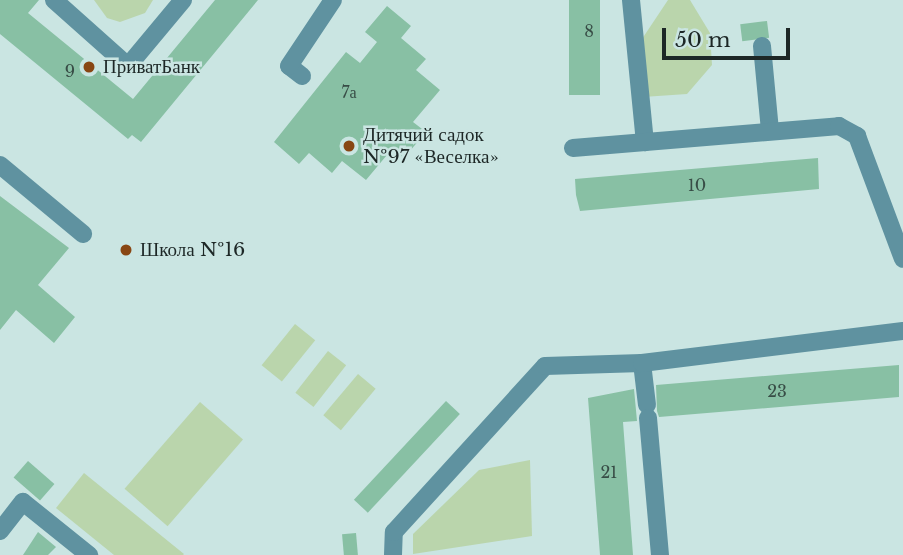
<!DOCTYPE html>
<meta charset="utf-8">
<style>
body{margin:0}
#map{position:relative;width:903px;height:555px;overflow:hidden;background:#cae5e2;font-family:"Libre Baskerville",serif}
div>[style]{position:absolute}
.green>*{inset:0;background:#bad5ac;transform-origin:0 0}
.building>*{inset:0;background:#88c0a4;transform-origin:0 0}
.minor>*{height:18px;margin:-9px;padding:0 9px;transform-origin:9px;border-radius:9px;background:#5f92a0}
.dots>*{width:19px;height:19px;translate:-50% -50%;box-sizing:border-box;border:4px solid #cae5e2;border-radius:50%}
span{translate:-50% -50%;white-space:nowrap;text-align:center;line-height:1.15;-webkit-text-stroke:5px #cae5e2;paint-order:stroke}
.number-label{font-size:16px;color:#384d46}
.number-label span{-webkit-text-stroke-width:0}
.poi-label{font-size:19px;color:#1d2726}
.left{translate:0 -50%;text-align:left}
.scale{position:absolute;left:662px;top:28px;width:128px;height:32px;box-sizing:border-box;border:4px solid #1d2726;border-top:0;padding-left:9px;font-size:21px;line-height:24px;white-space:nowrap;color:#1d2726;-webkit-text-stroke:5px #cae5e2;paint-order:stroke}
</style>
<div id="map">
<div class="green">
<div style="clip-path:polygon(94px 0,153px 0,145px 13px,120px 22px,107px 18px)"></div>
<div style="clip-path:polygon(668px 0,690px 0,710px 33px,712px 65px,687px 94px,643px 97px,638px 45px)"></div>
<div style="left:295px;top:324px;width:26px;height:53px;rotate:39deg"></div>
<div style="left:328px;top:351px;width:23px;height:53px;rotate:38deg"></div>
<div style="left:358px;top:374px;width:23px;height:54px;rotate:40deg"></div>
<div style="left:200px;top:402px;width:57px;height:115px;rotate:41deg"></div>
<div style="clip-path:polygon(530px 460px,532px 536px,413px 554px,413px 534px,479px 470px)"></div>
<div style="clip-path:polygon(84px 473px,184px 554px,183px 555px,114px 555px,56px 508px)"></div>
</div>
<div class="building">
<div style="clip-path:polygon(0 0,39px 0,28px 13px,133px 99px,215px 0,258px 0,141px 142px,132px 135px,128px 139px,0 34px)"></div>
<div style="left:569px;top:0;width:31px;height:95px"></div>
<div style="clip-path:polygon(387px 6px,411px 26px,401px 38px,426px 59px,416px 70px,440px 90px,413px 122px,426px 132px,404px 158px,392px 149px,366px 180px,342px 161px,332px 173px,309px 153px,299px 164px,274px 142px,346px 52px,360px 63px,377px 42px,365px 32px)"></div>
<div style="left:767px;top:21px;width:17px;height:27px;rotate:83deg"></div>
<div style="clip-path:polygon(818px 158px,819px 189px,580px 211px,576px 195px,575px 179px)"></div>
<div style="clip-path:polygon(0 196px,69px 248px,38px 285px,75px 317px,54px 343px,16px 310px,0 330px)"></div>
<div style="clip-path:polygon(899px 365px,899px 397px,659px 417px,657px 411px,656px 385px)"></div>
<div style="clip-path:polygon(634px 389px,637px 421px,623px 422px,633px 555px,600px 555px,588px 398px)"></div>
<div style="left:446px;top:401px;width:19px;height:135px;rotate:43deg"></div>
<div style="left:28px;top:461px;width:35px;height:22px;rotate:41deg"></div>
<div style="clip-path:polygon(38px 532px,56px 547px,48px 555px,23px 555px)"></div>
<div style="left:356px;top:533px;width:22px;height:14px;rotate:85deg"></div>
</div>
<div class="minor">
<div style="left:54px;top:0;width:99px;rotate:41.7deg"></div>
<div style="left:128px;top:66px;width:86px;rotate:-50.2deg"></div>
<div style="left:631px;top:0;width:143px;rotate:84.4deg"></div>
<div style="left:762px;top:46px;width:85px;rotate:84.6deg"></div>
<div style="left:302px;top:76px;width:16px;rotate:-142deg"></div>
<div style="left:289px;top:66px;width:79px;rotate:-56.3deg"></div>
<div style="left:573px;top:148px;width:267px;rotate:-4.7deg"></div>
<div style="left:839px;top:126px;width:21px;rotate:29deg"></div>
<div style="left:857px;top:136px;width:131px;rotate:69.5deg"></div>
<div style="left:0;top:165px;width:108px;rotate:39.7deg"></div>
<div style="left:642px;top:363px;width:42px;rotate:83.2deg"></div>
<div style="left:648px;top:418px;width:138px;rotate:85deg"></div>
<div style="left:0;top:531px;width:37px;rotate:-52deg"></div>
<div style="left:23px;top:502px;width:85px;rotate:38.8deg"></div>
<div style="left:393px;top:555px;width:23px;rotate:-88deg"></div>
<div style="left:394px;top:532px;width:224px;rotate:-47.7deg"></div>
<div style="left:545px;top:366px;width:97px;rotate:-1.8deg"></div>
<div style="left:642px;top:363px;width:263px;rotate:-7deg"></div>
</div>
<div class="dots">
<div style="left:89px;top:67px;background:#884613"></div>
<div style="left:349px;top:146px;background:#884613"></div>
<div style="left:126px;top:250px;background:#884613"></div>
</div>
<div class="number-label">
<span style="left:589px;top:31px">8</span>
<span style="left:70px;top:71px">9</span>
<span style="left:349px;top:92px">7а</span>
<span style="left:697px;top:185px">10</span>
<span style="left:777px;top:391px">23</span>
<span style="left:609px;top:472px">21</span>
</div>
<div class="poi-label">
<span class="left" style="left:103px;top:67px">ПриватБанк</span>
<span class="left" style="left:363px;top:146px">Дитячий садок<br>№97 «Веселка»</span>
<span class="left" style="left:140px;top:250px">Школа №16</span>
</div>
<div class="scale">50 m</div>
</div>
